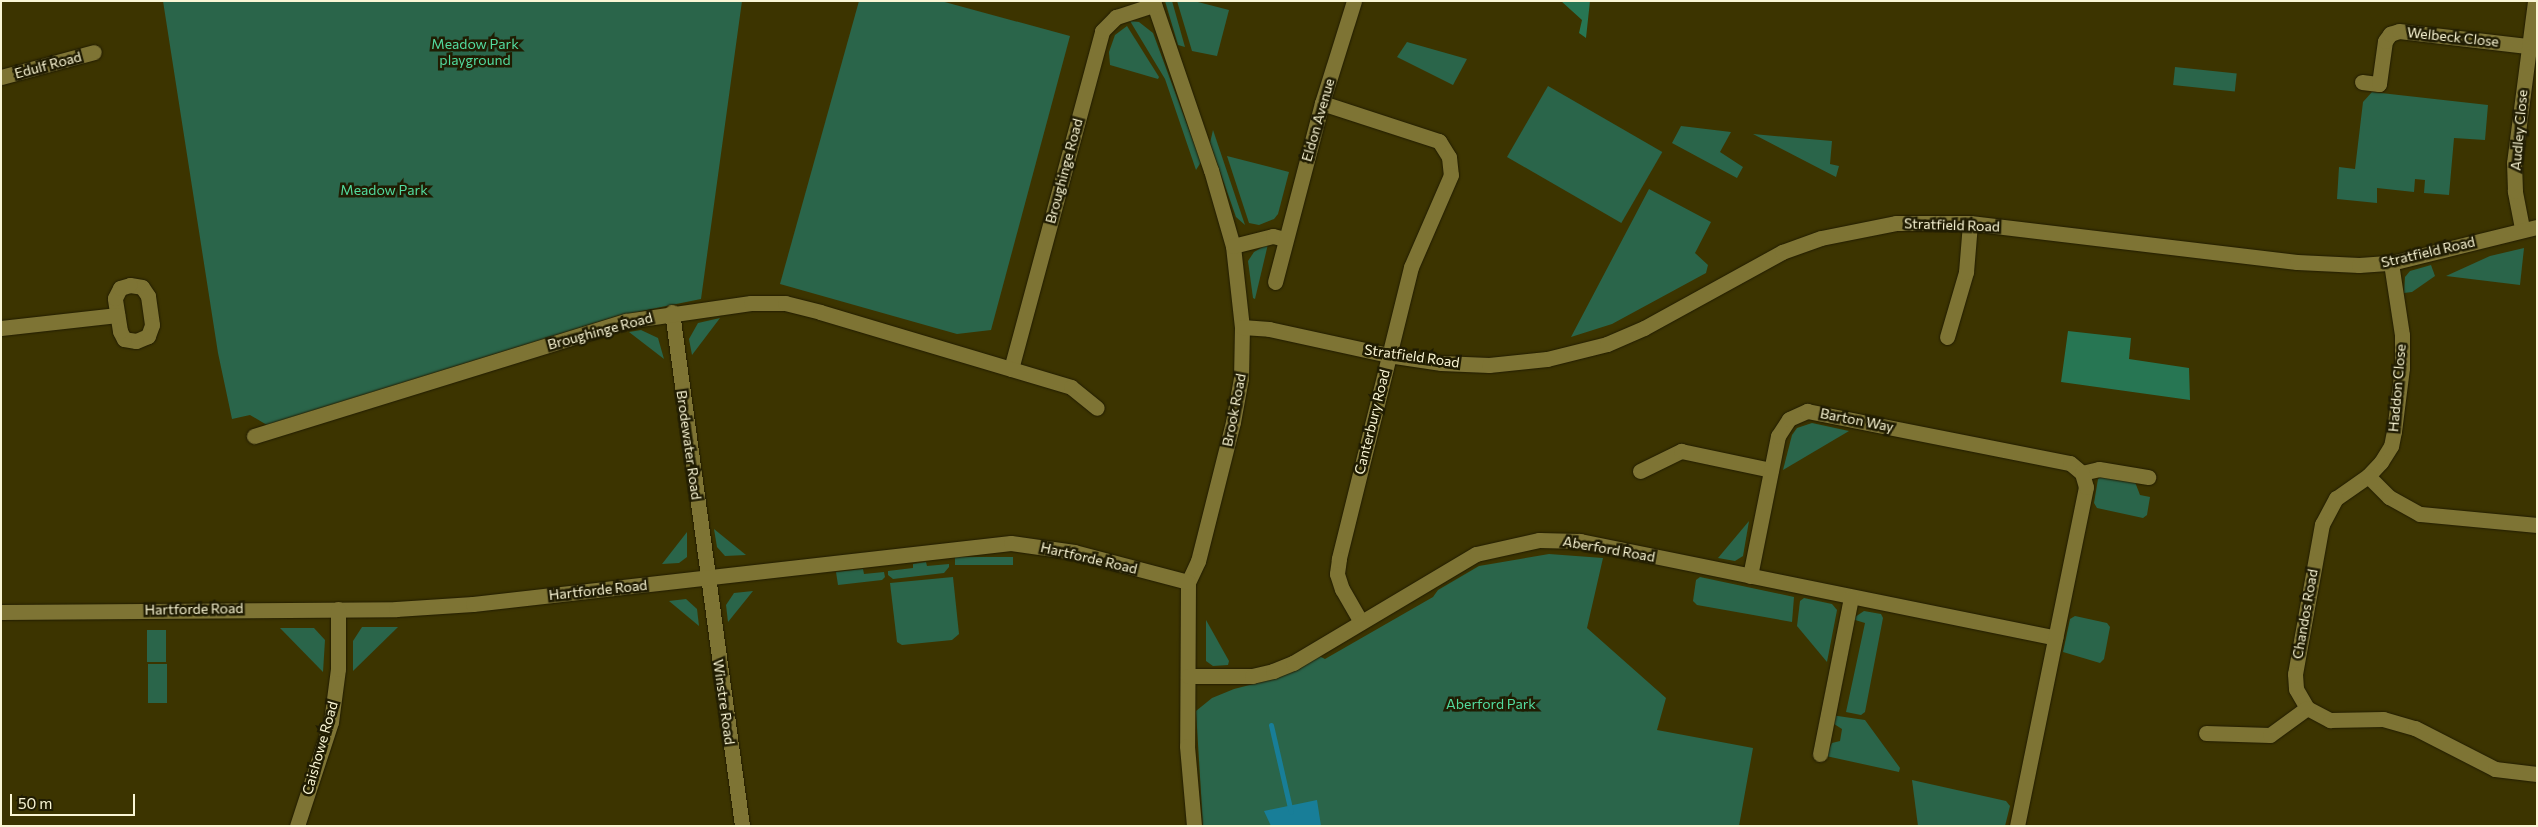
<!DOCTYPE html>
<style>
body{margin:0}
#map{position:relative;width:2538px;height:827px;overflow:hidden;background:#3c3400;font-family:Commissioner,sans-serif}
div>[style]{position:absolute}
.green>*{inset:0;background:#2a654a;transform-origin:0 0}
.forest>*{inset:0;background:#277653}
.water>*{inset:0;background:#187e98}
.stream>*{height:5px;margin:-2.5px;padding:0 2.5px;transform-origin:2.5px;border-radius:2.5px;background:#187e98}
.roads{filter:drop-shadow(0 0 1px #211c00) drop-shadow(0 0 1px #211c00)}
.minor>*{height:15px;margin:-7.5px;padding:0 7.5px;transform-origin:7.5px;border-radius:7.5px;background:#7e7434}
span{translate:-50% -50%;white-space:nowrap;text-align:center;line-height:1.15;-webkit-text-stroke:5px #201c02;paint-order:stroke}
.street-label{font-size:14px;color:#faf6d5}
.park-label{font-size:14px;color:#53dc9f}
.frame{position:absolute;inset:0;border:2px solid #faf6d5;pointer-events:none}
.scale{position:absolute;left:10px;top:794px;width:125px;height:22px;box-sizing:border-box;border:2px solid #faf6d5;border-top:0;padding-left:6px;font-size:15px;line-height:18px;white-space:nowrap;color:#faf6d5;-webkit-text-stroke:4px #201c02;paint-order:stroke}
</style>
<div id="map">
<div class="green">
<div style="clip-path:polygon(163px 1px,742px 1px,701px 299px,617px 316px,267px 425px,250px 415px,232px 419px,218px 353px)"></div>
<div style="clip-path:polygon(859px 1px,941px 1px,1070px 36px,991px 330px,957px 334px,780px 284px)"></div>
<div style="clip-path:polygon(1165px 1px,1172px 1px,1185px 47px,1178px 45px)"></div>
<div style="clip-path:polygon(1177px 1px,1194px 1px,1229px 10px,1217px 56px,1192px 51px)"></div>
<div style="clip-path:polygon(1130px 21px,1139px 22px,1153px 33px,1201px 162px,1196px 170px,1165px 79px)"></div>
<div style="clip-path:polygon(1127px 26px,1159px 77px,1158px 79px,1110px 65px,1109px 52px,1115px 35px)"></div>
<div style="clip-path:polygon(1407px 42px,1467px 59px,1453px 85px,1397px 57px)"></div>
<div style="left:2175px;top:67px;width:62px;height:18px;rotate:6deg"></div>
<div style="left:1548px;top:86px;width:132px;height:82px;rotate:30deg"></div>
<div style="clip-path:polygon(2372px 92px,2488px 105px,2485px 140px,2454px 138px,2449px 195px,2424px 193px,2425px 180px,2415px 179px,2414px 192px,2377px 188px,2377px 203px,2337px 199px,2339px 167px,2355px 169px,2363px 102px)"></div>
<div style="clip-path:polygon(1681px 126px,1731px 132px,1720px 152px,1743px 167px,1737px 178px,1672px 143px)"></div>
<div style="clip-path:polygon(1213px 130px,1245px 225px,1236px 217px,1210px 143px)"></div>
<div style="clip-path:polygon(1753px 134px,1832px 141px,1830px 164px,1839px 166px,1836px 177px)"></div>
<div style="clip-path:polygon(1227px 156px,1289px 172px,1278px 214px,1274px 219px,1259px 225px,1249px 223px)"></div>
<div style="clip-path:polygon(1649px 189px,1711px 222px,1695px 253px,1708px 265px,1706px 273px,1612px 324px,1571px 337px)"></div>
<div style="clip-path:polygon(1268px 244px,1255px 299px,1253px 298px,1248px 261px,1254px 252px)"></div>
<div style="clip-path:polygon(2524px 248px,2520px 285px,2446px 276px,2490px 256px)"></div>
<div style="clip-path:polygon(2431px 265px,2435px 276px,2412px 292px,2404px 293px,2405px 277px,2410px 271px)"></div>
<div style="clip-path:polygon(720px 318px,692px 355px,689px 339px,698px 323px)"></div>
<div style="clip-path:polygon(641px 330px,658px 338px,664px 359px,629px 332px)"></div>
<div style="clip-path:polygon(1812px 423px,1849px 431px,1783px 470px,1792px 435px,1797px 428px)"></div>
<div style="clip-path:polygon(2102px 476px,2135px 482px,2140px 495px,2150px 497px,2147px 515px,2143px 518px,2097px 508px,2094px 503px,2098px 479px)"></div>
<div style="clip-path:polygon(1749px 521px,1743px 556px,1735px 561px,1718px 558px)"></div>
<div style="clip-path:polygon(714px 529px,746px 555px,725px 556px,717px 547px)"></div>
<div style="clip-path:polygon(687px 532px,687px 557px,679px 563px,662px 564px)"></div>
<div style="clip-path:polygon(1549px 554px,1603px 558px,1587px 628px,1666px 698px,1657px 730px,1753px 748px,1739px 826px,1203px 826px,1196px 711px,1212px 698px,1234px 689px,1277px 678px,1319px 656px,1325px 659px,1433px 597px,1438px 590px,1479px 566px)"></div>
<div style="left:1013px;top:557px;width:8px;height:58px;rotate:90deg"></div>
<div style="clip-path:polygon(926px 562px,927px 566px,949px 564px,949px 567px,944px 573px,893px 579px,888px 575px,888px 571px,913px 568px,913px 564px)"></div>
<div style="clip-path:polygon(863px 569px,864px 574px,884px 572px,885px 577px,882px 580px,838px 585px,836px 572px)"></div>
<div style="clip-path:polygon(953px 577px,959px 634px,952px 640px,902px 645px,897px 642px,890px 583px)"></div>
<div style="clip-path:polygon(1700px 577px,1794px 597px,1792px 622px,1697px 605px,1693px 601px,1696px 580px)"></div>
<div style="clip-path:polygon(753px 591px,728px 622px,726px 605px,734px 593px)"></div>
<div style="clip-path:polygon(1804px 598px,1832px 604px,1837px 610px,1827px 662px,1797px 626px,1800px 601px)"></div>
<div style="clip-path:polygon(686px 599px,697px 609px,699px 626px,669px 601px)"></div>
<div style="clip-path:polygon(1864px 611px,1881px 614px,1883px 618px,1865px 712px,1861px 715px,1846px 712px,1865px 623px,1852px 619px)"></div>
<div style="clip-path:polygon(2075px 616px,2107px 623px,2110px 627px,2104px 659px,2100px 663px,2063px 652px,2070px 619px)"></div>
<div style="clip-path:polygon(1206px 620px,1229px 661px,1228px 665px,1213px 666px,1206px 661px)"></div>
<div style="clip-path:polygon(362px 627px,398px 627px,353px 671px,353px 641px)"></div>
<div style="clip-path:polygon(280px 628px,314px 628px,325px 640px,323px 672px)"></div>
<div style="left:147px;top:630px;width:19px;height:32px"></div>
<div style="left:167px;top:664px;width:39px;height:19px;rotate:90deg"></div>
<div style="clip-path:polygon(1831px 715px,1865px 720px,1900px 768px,1899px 772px,1826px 756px,1832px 743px,1840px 741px,1842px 729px,1831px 722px)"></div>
<div style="clip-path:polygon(1912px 780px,2006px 801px,2010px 806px,2005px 826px,1918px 826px)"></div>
</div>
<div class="forest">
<div style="clip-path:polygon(1561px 1px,1590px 1px,1586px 38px,1579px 33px,1582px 20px)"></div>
<div style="clip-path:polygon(2068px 331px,2131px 338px,2129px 359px,2189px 368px,2190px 400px,2061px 382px)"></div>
</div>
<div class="water">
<div style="clip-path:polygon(1317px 800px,1321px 826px,1271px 826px,1264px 811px)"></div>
</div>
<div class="stream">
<div style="left:1271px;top:725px;width:89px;rotate:77.1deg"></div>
</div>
<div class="roads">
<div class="minor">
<div style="left:1153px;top:1px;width:179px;rotate:71.1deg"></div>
<div style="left:1211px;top:170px;width:79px;rotate:73.9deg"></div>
<div style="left:1233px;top:246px;width:81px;rotate:83.7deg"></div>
<div style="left:1242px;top:327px;width:51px;rotate:91.1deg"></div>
<div style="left:1241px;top:378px;width:45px;rotate:100.3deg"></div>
<div style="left:1233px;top:422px;width:143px;rotate:104.1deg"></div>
<div style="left:1198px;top:561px;width:23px;rotate:115deg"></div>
<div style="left:1188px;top:582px;width:164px;rotate:90.3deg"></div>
<div style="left:1187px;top:746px;width:80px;rotate:85deg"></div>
<div style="left:1px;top:77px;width:96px;rotate:-15deg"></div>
<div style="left:2362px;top:82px;width:17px;rotate:7deg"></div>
<div style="left:2379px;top:84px;width:43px;rotate:-82.1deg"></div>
<div style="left:2385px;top:41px;width:9px;rotate:-54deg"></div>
<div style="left:2390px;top:34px;width:9px;rotate:-18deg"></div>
<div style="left:2399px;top:31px;width:129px;rotate:6.7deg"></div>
<div style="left:1322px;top:103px;width:123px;rotate:18deg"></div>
<div style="left:1439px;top:141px;width:19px;rotate:58deg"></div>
<div style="left:1449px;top:157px;width:18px;rotate:84deg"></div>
<div style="left:1451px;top:175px;width:100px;rotate:113.5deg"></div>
<div style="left:1411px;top:267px;width:301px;rotate:103.9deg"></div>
<div style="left:1339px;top:559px;width:15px;rotate:98deg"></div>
<div style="left:1337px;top:574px;width:16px;rotate:72deg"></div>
<div style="left:1342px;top:589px;width:38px;rotate:60deg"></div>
<div style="left:2522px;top:228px;width:38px;rotate:-101deg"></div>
<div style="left:2515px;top:191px;width:28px;rotate:-92deg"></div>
<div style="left:2514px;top:163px;width:163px;rotate:-82.6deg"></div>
<div style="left:1233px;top:246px;width:41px;rotate:-14deg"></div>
<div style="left:1273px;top:236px;width:12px;rotate:14deg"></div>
<div style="left:2391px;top:263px;width:73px;rotate:81.3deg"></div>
<div style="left:2402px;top:335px;width:33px;rotate:90deg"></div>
<div style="left:2402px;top:368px;width:64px;rotate:97.2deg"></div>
<div style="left:2394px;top:431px;width:15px;rotate:101deg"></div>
<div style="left:2391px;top:446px;width:19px;rotate:122deg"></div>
<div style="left:2381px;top:462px;width:19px;rotate:133deg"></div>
<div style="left:2368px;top:476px;width:39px;rotate:145deg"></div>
<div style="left:2336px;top:498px;width:30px;rotate:118deg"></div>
<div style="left:2322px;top:524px;width:152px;rotate:100.2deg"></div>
<div style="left:2295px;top:674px;width:15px;rotate:86deg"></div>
<div style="left:2296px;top:689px;width:22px;rotate:60deg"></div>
<div style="left:2307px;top:708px;width:26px;rotate:28deg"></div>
<div style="left:2330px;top:720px;width:53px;rotate:-1.1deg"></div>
<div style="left:2383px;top:719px;width:33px;rotate:16deg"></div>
<div style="left:2415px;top:728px;width:90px;rotate:27.1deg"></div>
<div style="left:2495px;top:769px;width:42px;rotate:6.8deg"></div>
<div style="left:1275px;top:282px;width:185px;rotate:-75.3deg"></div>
<div style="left:1322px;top:103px;width:107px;rotate:-72.6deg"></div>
<div style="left:130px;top:285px;width:12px;rotate:9deg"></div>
<div style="left:142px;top:287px;width:11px;rotate:56deg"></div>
<div style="left:148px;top:296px;width:29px;rotate:82deg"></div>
<div style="left:152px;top:325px;width:12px;rotate:110deg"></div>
<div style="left:148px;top:336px;width:13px;rotate:157deg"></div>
<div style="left:136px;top:341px;width:12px;rotate:-171deg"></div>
<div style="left:124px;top:339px;width:9px;rotate:-117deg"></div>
<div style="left:120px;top:331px;width:33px;rotate:-99deg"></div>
<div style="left:115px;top:298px;width:11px;rotate:-63deg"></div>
<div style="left:120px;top:288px;width:10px;rotate:-17deg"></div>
<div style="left:672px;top:312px;width:519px;rotate:82.24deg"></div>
<div style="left:1242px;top:327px;width:27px;rotate:4deg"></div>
<div style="left:1269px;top:329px;width:122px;rotate:12.3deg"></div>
<div style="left:1388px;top:355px;width:54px;rotate:8.6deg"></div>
<div style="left:1441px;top:363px;width:48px;rotate:2.4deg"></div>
<div style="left:1489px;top:365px;width:58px;rotate:-5.9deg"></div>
<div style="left:1547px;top:359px;width:62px;rotate:-14deg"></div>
<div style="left:1607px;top:344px;width:40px;rotate:-23.4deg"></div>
<div style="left:1644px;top:328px;width:158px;rotate:-28.8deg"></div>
<div style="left:1782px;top:252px;width:41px;rotate:-19.7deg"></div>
<div style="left:1821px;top:238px;width:76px;rotate:-11.3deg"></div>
<div style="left:1896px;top:223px;width:74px"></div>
<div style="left:1970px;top:223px;width:329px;rotate:6.8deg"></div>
<div style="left:2297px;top:262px;width:62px;rotate:2.8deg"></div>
<div style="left:2359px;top:265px;width:32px;rotate:-4deg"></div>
<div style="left:2391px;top:263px;width:150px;rotate:-13.9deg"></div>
<div style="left:1px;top:328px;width:117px;rotate:-6.4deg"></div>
<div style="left:1947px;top:337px;width:68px;rotate:-73.7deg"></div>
<div style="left:1966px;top:272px;width:49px;rotate:-85.3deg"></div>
<div style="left:1011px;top:369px;width:350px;rotate:-74.9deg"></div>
<div style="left:1102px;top:31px;width:20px;rotate:-45deg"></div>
<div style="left:1116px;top:17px;width:40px;rotate:-18deg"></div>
<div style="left:254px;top:436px;width:389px;rotate:-17.2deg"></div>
<div style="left:626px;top:321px;width:126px;rotate:-8.2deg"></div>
<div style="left:751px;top:303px;width:34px"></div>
<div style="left:785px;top:303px;width:36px;rotate:14deg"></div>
<div style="left:820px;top:312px;width:262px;rotate:16.6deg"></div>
<div style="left:1071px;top:387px;width:33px;rotate:39deg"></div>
<div style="left:1640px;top:471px;width:46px;rotate:-26deg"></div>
<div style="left:1681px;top:451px;width:92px;rotate:11.9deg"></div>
<div style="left:2368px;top:476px;width:30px;rotate:45deg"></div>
<div style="left:2389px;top:497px;width:35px;rotate:29deg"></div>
<div style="left:2420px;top:514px;width:118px;rotate:5.4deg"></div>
<div style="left:1750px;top:576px;width:143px;rotate:-78.7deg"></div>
<div style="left:1778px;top:436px;width:20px;rotate:-57deg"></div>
<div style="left:1789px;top:419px;width:20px;rotate:-24deg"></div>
<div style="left:1807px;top:411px;width:268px;rotate:11.2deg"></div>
<div style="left:2070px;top:463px;width:16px;rotate:40deg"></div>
<div style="left:2082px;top:473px;width:17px;rotate:-13deg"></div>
<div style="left:2099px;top:469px;width:50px;rotate:9.3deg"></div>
<div style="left:1px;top:612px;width:395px;rotate:-0.4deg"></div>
<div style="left:396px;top:609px;width:77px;rotate:-3.7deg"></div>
<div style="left:473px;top:604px;width:541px;rotate:-6.47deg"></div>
<div style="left:1011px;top:543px;width:64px;rotate:8.1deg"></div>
<div style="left:1074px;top:552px;width:118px;rotate:14.7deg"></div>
<div style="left:1188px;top:676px;width:64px"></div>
<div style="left:1252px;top:676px;width:22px;rotate:-13deg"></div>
<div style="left:1273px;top:671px;width:22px;rotate:-22deg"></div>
<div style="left:1293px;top:663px;width:213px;rotate:-30.8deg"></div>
<div style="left:1476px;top:554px;width:65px;rotate:-12.5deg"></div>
<div style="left:1539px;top:540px;width:41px;rotate:1.4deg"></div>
<div style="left:1580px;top:541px;width:485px;rotate:11.5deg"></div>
<div style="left:2206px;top:733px;width:64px;rotate:1.8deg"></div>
<div style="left:2270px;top:735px;width:46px;rotate:-36.1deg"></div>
<div style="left:1820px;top:754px;width:160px;rotate:-78.8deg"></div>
<div style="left:297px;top:826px;width:109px;rotate:-71.9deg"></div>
<div style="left:331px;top:722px;width:53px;rotate:-82.5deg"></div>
<div style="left:338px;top:669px;width:60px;rotate:-90deg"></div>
<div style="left:2017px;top:826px;width:346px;rotate:-78.5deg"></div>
<div style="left:2086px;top:487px;width:15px;rotate:-106deg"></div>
</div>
</div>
<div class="street-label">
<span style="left:2453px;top:37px;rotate:6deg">Welbeck Close</span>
<span style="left:48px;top:65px;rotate:-15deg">Edulf Road</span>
<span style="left:1318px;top:120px;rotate:-74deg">Eldon Avenue</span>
<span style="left:2519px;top:130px;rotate:-85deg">Audley Close</span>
<span style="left:1064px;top:171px;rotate:-75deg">Broughinge Road</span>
<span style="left:1952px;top:225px;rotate:2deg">Stratfield Road</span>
<span style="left:2428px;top:252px;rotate:-13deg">Stratfield Road</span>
<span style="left:600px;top:331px;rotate:-15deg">Broughinge Road</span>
<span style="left:1412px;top:356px;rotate:8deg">Stratfield Road</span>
<span style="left:2397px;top:388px;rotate:-85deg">Haddon Close</span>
<span style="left:1234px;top:410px;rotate:-79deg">Brook Road</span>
<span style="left:1857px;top:420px;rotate:11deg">Barton Way</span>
<span style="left:1372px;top:422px;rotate:-76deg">Canterbury Road</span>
<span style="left:689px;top:445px;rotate:82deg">Brodewater Road</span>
<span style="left:1609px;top:549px;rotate:10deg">Aberford Road</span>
<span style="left:1089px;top:558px;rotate:13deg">Hartforde Road</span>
<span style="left:598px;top:590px;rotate:-6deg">Hartforde Road</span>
<span style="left:194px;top:609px;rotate:-1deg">Hartforde Road</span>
<span style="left:2305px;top:614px;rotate:-80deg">Chandos Road</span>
<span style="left:724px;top:702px;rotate:82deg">Winstre Road</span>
<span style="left:320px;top:748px;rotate:-74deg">Caishowe Road</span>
</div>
<div class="park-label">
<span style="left:475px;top:52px">Meadow Park<br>playground</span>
<span style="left:384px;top:190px">Meadow Park</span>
<span style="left:1491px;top:704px">Aberford Park</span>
</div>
<div class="frame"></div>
<div class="scale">50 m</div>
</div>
